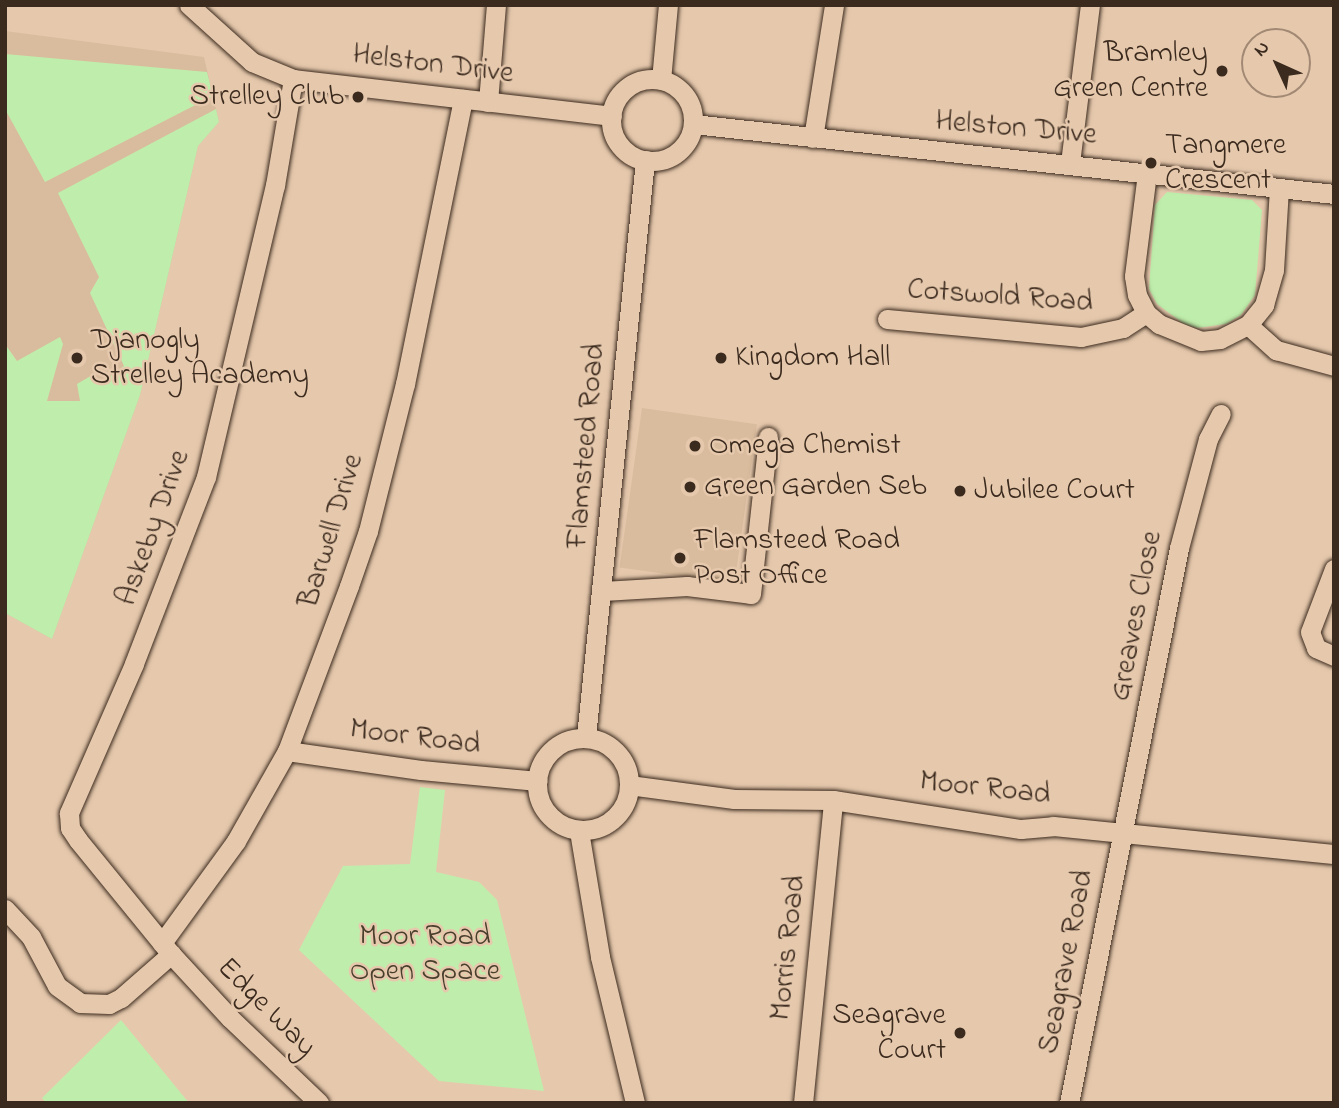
<!DOCTYPE html>
<style>
body{margin:0}
#map{position:relative;width:1339px;height:1108px;overflow:hidden;background:#e6c9ad;font-family:"Indie Flower",sans-serif}
div>[style]{position:absolute}
.built>*{inset:0;background:#d9bc9d;transform-origin:0 0}
.green>*{inset:0;background:#bfeeac}
.roads{filter:drop-shadow(0 0 2px #3b2a1e) drop-shadow(0 0 2px #3b2a1e)}
.minor>*{height:19px;margin:-9.5px;padding:0 9.5px;transform-origin:9.5px;border-radius:9.5px;background:#e6c9ad}
.minor>.ring{margin:-9.5px;padding:0;box-sizing:content-box;background:none;border:19px solid #e6c9ad;border-radius:50%}
.dots>*{width:19px;height:19px;translate:-50% -50%;box-sizing:border-box;border:4px solid #e6c9ad;border-radius:50%}
span{translate:-50% -50%;white-space:nowrap;text-align:center;line-height:1.15;-webkit-text-stroke:5px #e6c9ad;paint-order:stroke}
.poi-label{font-size:30px;color:#3b2a1e}
.right{translate:-100% -50%;text-align:right}
.left{translate:0 -50%;text-align:left}
.street-label{font-size:30px;color:#3b2a1e}
.park-label{font-size:30px;color:#483e2c}
.frame{position:absolute;inset:0;border:7px solid #3b2a1e;pointer-events:none}
.north{position:absolute;left:1241px;top:28px;width:70px;height:70px;box-sizing:border-box;background:#e6c9ad;border:2px solid #a28974;border-radius:50%;rotate:315deg;font-size:19px;font-weight:700;line-height:28px;text-align:center;color:#3b2a1e}
.north::after{content:'';display:block;margin:auto;width:24px;height:32px;background:#3b2a1e;clip-path:polygon(50% 0,100% 100%,50% 72%,0 100%)}
</style>
<div id="map">
<div class="built">
<div style="clip-path:polygon(5px 31px,204px 57px,219px 122px,198px 146px,140px 395px,52px 639px,5px 613px)"></div>
<div style="left:642px;top:408px;width:116px;height:161px;rotate:8deg"></div>
</div>
<div class="green">
<div style="clip-path:polygon(5px 54px,207px 72px,213px 96px,45px 182px,5px 109px)"></div>
<div style="clip-path:polygon(216px 109px,219px 122px,198px 146px,140px 395px,52px 639px,5px 613px,5px 344px,17px 361px,60px 337px,63px 344px,47px 401px,80px 401px,77px 384px,94px 374px,98px 382px,108px 378px,124px 366px,90px 293px,99px 277px,58px 193px)"></div>
<div style="clip-path:polygon(1167px 192px,1252px 200px,1262px 210px,1255px 295px,1241px 315px,1226px 324px,1197px 328px,1184px 324px,1157px 304px,1149px 289px,1155px 205px)"></div>
<div style="clip-path:polygon(420px 787px,445px 790px,436px 872px,479px 882px,497px 900px,544px 1091px,439px 1081px,299px 950px,343px 866px,410px 864px)"></div>
<div style="clip-path:polygon(121px 1020px,189px 1103px,46px 1103px,42px 1098px)"></div>
</div>
<div class="roads">
<div class="minor">
<div style="left:189px;top:5px;width:85px;rotate:42.1deg"></div>
<div style="left:252px;top:62px;width:44px;rotate:22.5deg"></div>
<div style="left:293px;top:79px;width:321px;rotate:6.6deg"></div>
<div style="left:293px;top:79px;width:108px;rotate:99.6deg"></div>
<div style="left:275px;top:185px;width:300px;rotate:103.3deg"></div>
<div style="left:206px;top:477px;width:200px;rotate:111.1deg"></div>
<div style="left:134px;top:664px;width:163px;rotate:113.6deg"></div>
<div style="left:69px;top:813px;width:15px;rotate:86deg"></div>
<div style="left:70px;top:828px;width:14px;rotate:56deg"></div>
<div style="left:78px;top:840px;width:147px;rotate:50.8deg"></div>
<div style="left:171px;top:954px;width:87px;rotate:47.3deg"></div>
<div style="left:230px;top:1018px;width:123px;rotate:43.7deg"></div>
<div class="ring" style="left:611px;top:79px;width:63px;height:63px"></div>
<div style="left:661px;top:80px;width:75px;rotate:-84.7deg"></div>
<div style="left:488px;top:102px;width:97px;rotate:-85.3deg"></div>
<div style="left:693px;top:124px;width:645px;rotate:6.23deg"></div>
<div style="left:813px;top:138px;width:135px;rotate:-81deg"></div>
<div style="left:1070px;top:163px;width:159px;rotate:-82.8deg"></div>
<div style="left:1147px;top:173px;width:104px;rotate:97.2deg"></div>
<div style="left:1134px;top:276px;width:19px;rotate:81deg"></div>
<div style="left:1137px;top:295px;width:20px;rotate:63deg"></div>
<div style="left:1146px;top:313px;width:17px;rotate:40deg"></div>
<div style="left:1159px;top:324px;width:45px;rotate:22deg"></div>
<div style="left:1201px;top:341px;width:19px;rotate:-6deg"></div>
<div style="left:1220px;top:339px;width:31px;rotate:-27deg"></div>
<div style="left:1248px;top:325px;width:26px;rotate:-51deg"></div>
<div style="left:1264px;top:305px;width:36px;rotate:-74deg"></div>
<div style="left:1274px;top:270px;width:82px;rotate:-86.5deg"></div>
<div style="left:887px;top:319px;width:195px;rotate:5.3deg"></div>
<div style="left:1081px;top:337px;width:43px;rotate:-12.1deg"></div>
<div style="left:1123px;top:328px;width:27px;rotate:-33deg"></div>
<div style="left:1248px;top:325px;width:38px;rotate:42deg"></div>
<div style="left:1276px;top:350px;width:60px;rotate:15.4deg"></div>
<div style="left:1334px;top:569px;width:67px;rotate:110.9deg"></div>
<div style="left:1310px;top:632px;width:17px;rotate:69deg"></div>
<div style="left:1316px;top:648px;width:20px;rotate:24deg"></div>
<div style="left:603px;top:591px;width:84px;rotate:-3.4deg"></div>
<div style="left:687px;top:586px;width:64px;rotate:7.1deg"></div>
<div style="left:751px;top:594px;width:158px;rotate:-83.8deg"></div>
<div style="left:586px;top:737px;width:580px;rotate:-84.16deg"></div>
<div class="ring" style="left:537px;top:738px;width:73px;height:73px"></div>
<div style="left:287px;top:751px;width:135px;rotate:8.1deg"></div>
<div style="left:421px;top:770px;width:117px;rotate:5.4deg"></div>
<div style="left:629px;top:785px;width:106px;rotate:7.6deg"></div>
<div style="left:734px;top:799px;width:99px;rotate:0.6deg"></div>
<div style="left:833px;top:800px;width:190px;rotate:8.8deg"></div>
<div style="left:1021px;top:829px;width:32px;rotate:-5deg"></div>
<div style="left:1053px;top:826px;width:282px;rotate:5.7deg"></div>
<div style="left:579px;top:831px;width:128px;rotate:80.5deg"></div>
<div style="left:600px;top:957px;width:150px;rotate:76.5deg"></div>
<div style="left:5px;top:909px;width:38px;rotate:47deg"></div>
<div style="left:31px;top:937px;width:55px;rotate:62deg"></div>
<div style="left:57px;top:986px;width:29px;rotate:36deg"></div>
<div style="left:80px;top:1003px;width:29px;rotate:2deg"></div>
<div style="left:109px;top:1004px;width:13px;rotate:-27deg"></div>
<div style="left:121px;top:998px;width:67px;rotate:-41.3deg"></div>
<div style="left:162px;top:943px;width:126px;rotate:-54deg"></div>
<div style="left:236px;top:841px;width:103px;rotate:-60.5deg"></div>
<div style="left:287px;top:751px;width:176px;rotate:-69.4deg"></div>
<div style="left:349px;top:586px;width:58px;rotate:-70.9deg"></div>
<div style="left:368px;top:531px;width:152px;rotate:-75.9deg"></div>
<div style="left:405px;top:384px;width:291px;rotate:-78.5deg"></div>
<div style="left:803px;top:1103px;width:304px;rotate:-84.3deg"></div>
<div style="left:1069px;top:1103px;width:566px;rotate:-78.79deg"></div>
<div style="left:1179px;top:548px;width:113px;rotate:-75.1deg"></div>
<div style="left:1208px;top:439px;width:28px;rotate:-63deg"></div>
</div>
</div>
<div class="dots">
<div style="left:1222px;top:71px;background:#3b2a1e"></div>
<div style="left:358px;top:97px;background:#3b2a1e"></div>
<div style="left:1151px;top:163px;background:#3b2a1e"></div>
<div style="left:77px;top:358px;background:#3b2a1e"></div>
<div style="left:721px;top:358px;background:#3b2a1e"></div>
<div style="left:695px;top:446px;background:#3b2a1e"></div>
<div style="left:690px;top:487px;background:#3b2a1e"></div>
<div style="left:960px;top:491px;background:#3b2a1e"></div>
<div style="left:680px;top:558px;background:#3b2a1e"></div>
<div style="left:960px;top:1033px;background:#3b2a1e"></div>
</div>
<div class="poi-label">
<span class="right" style="left:1208px;top:71px">Bramley<br>Green Centre</span>
<span class="right" style="left:344px;top:97px">Strelley Club</span>
<span class="left" style="left:1165px;top:163px">Tangmere<br>Crescent</span>
<span class="left" style="left:91px;top:358px">Djanogly<br>Strelley Academy</span>
<span class="left" style="left:735px;top:358px">Kingdom Hall</span>
<span class="left" style="left:709px;top:446px">Omega Chemist</span>
<span class="left" style="left:704px;top:487px">Green Garden Seb</span>
<span class="left" style="left:974px;top:491px">Jubilee Court</span>
<span class="left" style="left:694px;top:558px">Flamsteed Road<br>Post Office</span>
<span class="right" style="left:946px;top:1033px">Seagrave<br>Court</span>
</div>
<div class="street-label">
<span style="left:433px;top:65px;rotate:7deg">Helston Drive</span>
<span style="left:1016px;top:129px;rotate:5deg">Helston Drive</span>
<span style="left:1000px;top:297px;rotate:4deg">Cotswold Road</span>
<span style="left:587px;top:446px;rotate:-85deg">Flamsteed Road</span>
<span style="left:154px;top:528px;rotate:-70deg">Askeby Drive</span>
<span style="left:332px;top:531px;rotate:-73deg">Barwell Drive</span>
<span style="left:1137px;top:616px;rotate:-79deg">Greaves Close</span>
<span style="left:415px;top:738px;rotate:7deg">Moor Road</span>
<span style="left:985px;top:789px;rotate:6deg">Moor Road</span>
<span style="left:789px;top:948px;rotate:-84deg">Morris Road</span>
<span style="left:1067px;top:962px;rotate:-79deg">Seagrave Road</span>
<span style="left:266px;top:1008px;rotate:45deg">Edge Way</span>
</div>
<div class="park-label">
<span style="left:425px;top:954px">Moor Road<br>Open Space</span>
</div>
<div class="frame"></div>
<div class="north">N</div>
</div>
